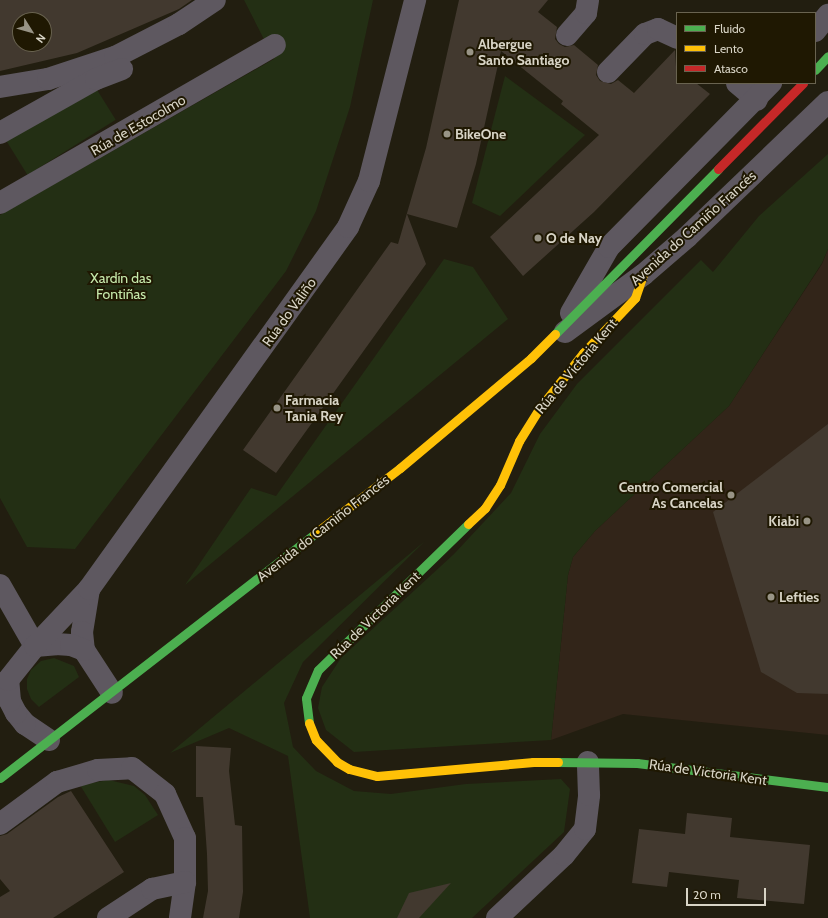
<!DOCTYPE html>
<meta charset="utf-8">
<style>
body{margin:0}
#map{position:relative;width:828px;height:918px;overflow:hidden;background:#221e10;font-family:Cabin,sans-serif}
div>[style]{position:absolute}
.commercial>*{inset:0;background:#322519}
.green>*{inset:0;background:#232f14;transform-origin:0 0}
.building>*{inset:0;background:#42392f}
.street>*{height:22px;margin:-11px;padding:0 11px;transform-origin:11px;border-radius:11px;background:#5e5860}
.fast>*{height:9px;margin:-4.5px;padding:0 4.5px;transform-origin:4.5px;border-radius:4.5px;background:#4caf50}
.slow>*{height:9px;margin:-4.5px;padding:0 4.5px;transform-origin:4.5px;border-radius:4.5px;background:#ffc107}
.jam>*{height:9px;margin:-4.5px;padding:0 4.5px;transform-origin:4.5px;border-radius:4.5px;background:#c62828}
.dots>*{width:11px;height:11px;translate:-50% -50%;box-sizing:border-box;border:2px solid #1f1802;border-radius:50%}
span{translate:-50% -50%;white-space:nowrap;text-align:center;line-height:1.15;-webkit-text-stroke:4px #1f1802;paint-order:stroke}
.poi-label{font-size:14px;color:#d8d4c6;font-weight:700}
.left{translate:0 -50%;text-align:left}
.right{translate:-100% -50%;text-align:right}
.street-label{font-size:14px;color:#d8d4c6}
.park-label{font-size:14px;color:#c7eaac}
.legend{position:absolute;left:676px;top:12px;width:140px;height:72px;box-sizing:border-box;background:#1f1802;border:1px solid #696350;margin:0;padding:5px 7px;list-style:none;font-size:12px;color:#d8d4c6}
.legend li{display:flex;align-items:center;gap:8px;height:20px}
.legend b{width:20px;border:1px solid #696350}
.north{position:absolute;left:12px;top:12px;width:40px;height:40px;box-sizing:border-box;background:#1f1802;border:1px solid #696350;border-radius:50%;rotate:127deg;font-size:11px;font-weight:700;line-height:16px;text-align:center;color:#d8d4c6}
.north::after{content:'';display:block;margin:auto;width:14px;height:18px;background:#989486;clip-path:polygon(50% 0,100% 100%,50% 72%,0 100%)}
.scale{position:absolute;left:686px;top:888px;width:80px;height:18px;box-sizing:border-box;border:2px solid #d8d4c6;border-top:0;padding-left:5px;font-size:12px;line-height:14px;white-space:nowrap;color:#d8d4c6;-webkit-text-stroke:3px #1f1802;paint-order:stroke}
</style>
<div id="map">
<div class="commercial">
<div style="clip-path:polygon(828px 249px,828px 735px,623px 714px,551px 740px,568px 575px,573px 557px,595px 531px,729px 406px,822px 264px)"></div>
</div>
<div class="green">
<div style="clip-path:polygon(244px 0,373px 0,350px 107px,316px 211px,286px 271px,75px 549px,27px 547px,0 498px,0 215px,274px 59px)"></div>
<div style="clip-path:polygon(505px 76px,585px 135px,500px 216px,472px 203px)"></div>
<div style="left:94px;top:85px;width:41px;height:104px;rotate:58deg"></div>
<div style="clip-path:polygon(828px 154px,828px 249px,822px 263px,729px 406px,595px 531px,573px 557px,568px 575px,551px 740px,354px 752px,326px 730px,318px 708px,322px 687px,341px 658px,454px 554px,511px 493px,540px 434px,577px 384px,701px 260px,713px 272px,759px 216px)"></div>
<div style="clip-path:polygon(444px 259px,473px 267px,508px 319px,185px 585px,251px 488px,276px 496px)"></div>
<div style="clip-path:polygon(425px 541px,303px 662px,284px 703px,293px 747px,316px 771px,354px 791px,391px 794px,466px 784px,561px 779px,570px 789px,564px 832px,472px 918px,310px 918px,288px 756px,229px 728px,170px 753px)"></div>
<div style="clip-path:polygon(54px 658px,74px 666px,79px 677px,39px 707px,31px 699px,27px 689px,27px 679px,31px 670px,41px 661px)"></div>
<div style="clip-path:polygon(109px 780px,134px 786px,145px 795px,158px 815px,115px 842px,80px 785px)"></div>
</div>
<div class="building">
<div style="clip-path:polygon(evenodd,0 0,192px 0,179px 9px,77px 53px,0 71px,0 0,20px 20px,44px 20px,44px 44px,20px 44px,20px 20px)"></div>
<div style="clip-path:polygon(459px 0,548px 0,538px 12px,557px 27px,555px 39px,559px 44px,565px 47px,574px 45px,598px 65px,596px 75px,600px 81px,611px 84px,618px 80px,634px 93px,675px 50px,677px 83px,696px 83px,710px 94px,594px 212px,523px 276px,490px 237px,599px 135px,561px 104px,563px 101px,501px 51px,476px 164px,457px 228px,407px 214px,426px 264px,276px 473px,243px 450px,391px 242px,398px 244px,426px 148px)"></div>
<div style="clip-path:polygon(828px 424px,828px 694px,797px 693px,761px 672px,713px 512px)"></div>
<div style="clip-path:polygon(196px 746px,231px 748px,229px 771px,235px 825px,242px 826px,243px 892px,239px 918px,203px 918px,208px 891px,207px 854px,203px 797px,196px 797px)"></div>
<div style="clip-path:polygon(71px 791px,124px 872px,53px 918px,0 918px,0 897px,10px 891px,0 879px,0 836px,7px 834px,58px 797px)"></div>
<div style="clip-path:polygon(687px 813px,732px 818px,730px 837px,810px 845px,804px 904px,737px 898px,739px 880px,669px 872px,667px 887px,632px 883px,639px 829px,685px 834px)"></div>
<div style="clip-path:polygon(451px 883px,419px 918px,397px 918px,409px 893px)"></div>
</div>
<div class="street">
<div style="left:815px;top:31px;width:21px;rotate:-51deg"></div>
<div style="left:567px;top:35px;width:29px;rotate:-49deg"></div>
<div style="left:586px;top:13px;width:13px;rotate:-81deg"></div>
<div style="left:608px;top:72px;width:53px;rotate:-45.8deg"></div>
<div style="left:645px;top:34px;width:14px;rotate:-21deg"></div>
<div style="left:658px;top:29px;width:21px;rotate:25deg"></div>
<div style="left:737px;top:83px;width:26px;rotate:40deg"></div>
<div style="left:0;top:87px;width:49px;rotate:-9.5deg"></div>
<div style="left:48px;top:79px;width:71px;rotate:-18.2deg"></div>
<div style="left:115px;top:57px;width:72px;rotate:-27.3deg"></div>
<div style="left:179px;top:24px;width:43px;rotate:-33.7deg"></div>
<div style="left:0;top:133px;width:110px;rotate:-29.4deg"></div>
<div style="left:96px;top:79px;width:28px;rotate:-21deg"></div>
<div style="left:0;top:203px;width:317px;rotate:-29.9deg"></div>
<div style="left:571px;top:313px;width:76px;rotate:-60.1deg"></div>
<div style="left:609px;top:247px;width:231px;rotate:-45.4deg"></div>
<div style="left:565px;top:332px;width:97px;rotate:-36.2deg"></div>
<div style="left:643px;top:275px;width:58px;rotate:-40.8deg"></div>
<div style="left:687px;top:237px;width:195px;rotate:-43.8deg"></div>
<div style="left:0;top:585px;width:70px;rotate:60.2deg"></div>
<div style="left:89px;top:589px;width:44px;rotate:99.2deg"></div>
<div style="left:82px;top:632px;width:18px;rotate:84deg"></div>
<div style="left:84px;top:650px;width:51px;rotate:56.9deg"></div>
<div style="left:35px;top:646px;width:21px;rotate:-5deg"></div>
<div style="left:56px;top:644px;width:15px;rotate:4deg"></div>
<div style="left:71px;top:645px;width:14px;rotate:21deg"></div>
<div style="left:49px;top:740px;width:29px;rotate:-146deg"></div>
<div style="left:25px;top:724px;width:14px;rotate:-129deg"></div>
<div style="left:16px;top:713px;width:13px;rotate:-117deg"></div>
<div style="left:10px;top:701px;width:21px;rotate:-95deg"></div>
<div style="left:8px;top:680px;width:43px;rotate:-51.5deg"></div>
<div style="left:35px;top:646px;width:79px;rotate:-46.5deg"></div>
<div style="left:89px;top:589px;width:445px;rotate:-54.4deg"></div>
<div style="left:348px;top:227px;width:51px;rotate:-65.5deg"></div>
<div style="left:369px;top:181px;width:187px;rotate:-75.7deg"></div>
<div style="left:0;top:824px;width:71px;rotate:-36.4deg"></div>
<div style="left:57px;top:782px;width:43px;rotate:-16.3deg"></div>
<div style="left:98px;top:770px;width:34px;rotate:-3deg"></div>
<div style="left:132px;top:768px;width:42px;rotate:38.2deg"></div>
<div style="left:165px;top:794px;width:48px;rotate:65.6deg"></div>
<div style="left:185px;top:838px;width:44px;rotate:90deg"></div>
<div style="left:185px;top:882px;width:36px;rotate:98deg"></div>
<div style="left:108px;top:918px;width:53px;rotate:-33.4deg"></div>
<div style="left:152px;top:889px;width:34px;rotate:-12deg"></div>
<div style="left:497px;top:918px;width:92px;rotate:-43.2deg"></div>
<div style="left:564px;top:855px;width:33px;rotate:-51deg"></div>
<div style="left:585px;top:829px;width:34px;rotate:-83deg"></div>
<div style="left:589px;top:795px;width:33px;rotate:-92deg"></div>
</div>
<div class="fast">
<div style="left:815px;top:70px;width:19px;rotate:-47deg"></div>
<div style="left:555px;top:334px;width:232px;rotate:-45.3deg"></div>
<div style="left:309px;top:723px;width:25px;rotate:-97deg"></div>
<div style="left:306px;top:698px;width:30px;rotate:-67deg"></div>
<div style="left:318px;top:670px;width:209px;rotate:-44.2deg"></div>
<div style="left:558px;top:762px;width:79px;rotate:0.7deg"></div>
<div style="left:637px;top:763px;width:193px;rotate:7.2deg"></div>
<div style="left:0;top:778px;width:398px;rotate:-37.8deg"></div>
</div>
<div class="slow">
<div style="left:468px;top:524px;width:23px;rotate:-43deg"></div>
<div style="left:485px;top:508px;width:27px;rotate:-57deg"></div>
<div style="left:500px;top:485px;width:48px;rotate:-66.6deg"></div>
<div style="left:519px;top:441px;width:36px;rotate:-58deg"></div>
<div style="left:538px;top:410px;width:73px;rotate:-51.7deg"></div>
<div style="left:583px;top:353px;width:76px;rotate:-46.6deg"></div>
<div style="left:635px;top:298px;width:24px;rotate:-71deg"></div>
<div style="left:314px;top:534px;width:108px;rotate:-37.5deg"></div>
<div style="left:400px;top:468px;width:171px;rotate:-40deg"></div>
<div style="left:531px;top:358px;width:34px;rotate:-45deg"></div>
<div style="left:309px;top:723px;width:18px;rotate:68deg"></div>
<div style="left:316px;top:740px;width:30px;rotate:46deg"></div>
<div style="left:337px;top:762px;width:14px;rotate:30deg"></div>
<div style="left:349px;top:769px;width:29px;rotate:14deg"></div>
<div style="left:377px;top:776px;width:157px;rotate:-5.1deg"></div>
<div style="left:533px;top:762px;width:25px"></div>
</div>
<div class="jam">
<div style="left:718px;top:169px;width:121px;rotate:-45.3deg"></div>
</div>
<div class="dots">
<div style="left:470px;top:52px;background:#989486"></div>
<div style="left:447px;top:134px;background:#989486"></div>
<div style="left:538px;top:238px;background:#989486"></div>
<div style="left:277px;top:408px;background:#989486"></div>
<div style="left:731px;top:495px;background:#989486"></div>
<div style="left:807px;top:521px;background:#989486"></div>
<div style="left:771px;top:597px;background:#989486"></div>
</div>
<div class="poi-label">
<span class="left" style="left:478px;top:52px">Albergue<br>Santo Santiago</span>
<span class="left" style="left:455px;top:134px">BikeOne</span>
<span class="left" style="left:546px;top:238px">O de Nay</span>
<span class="left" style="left:285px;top:408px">Farmacia<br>Tania Rey</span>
<span class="right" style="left:723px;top:495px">Centro Comercial<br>As Cancelas</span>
<span class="right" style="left:799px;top:521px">Kiabi</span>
<span class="left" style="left:779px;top:597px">Lefties</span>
</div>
<div class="street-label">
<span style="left:138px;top:125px;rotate:-30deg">Rúa de Estocolmo</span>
<span style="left:693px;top:228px;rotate:-42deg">Avenida do Camiño Francés</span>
<span style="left:289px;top:312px;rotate:-54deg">Rúa do Valiño</span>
<span style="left:576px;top:366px;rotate:-50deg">Rúa de Victoria Kent</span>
<span style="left:323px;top:528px;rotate:-38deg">Avenida do Camiño Francés</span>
<span style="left:375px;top:615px;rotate:-44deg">Rúa de Victoria Kent</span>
<span style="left:708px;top:772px;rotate:8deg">Rúa de Victoria Kent</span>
</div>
<div class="park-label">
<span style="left:121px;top:286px">Xardín das<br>Fontiñas</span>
</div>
<ul class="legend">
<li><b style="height:5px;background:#4caf50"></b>Fluido</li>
<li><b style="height:5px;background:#ffc107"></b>Lento</li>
<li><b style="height:5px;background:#c62828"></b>Atasco</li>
</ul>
<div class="north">N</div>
<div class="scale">20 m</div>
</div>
